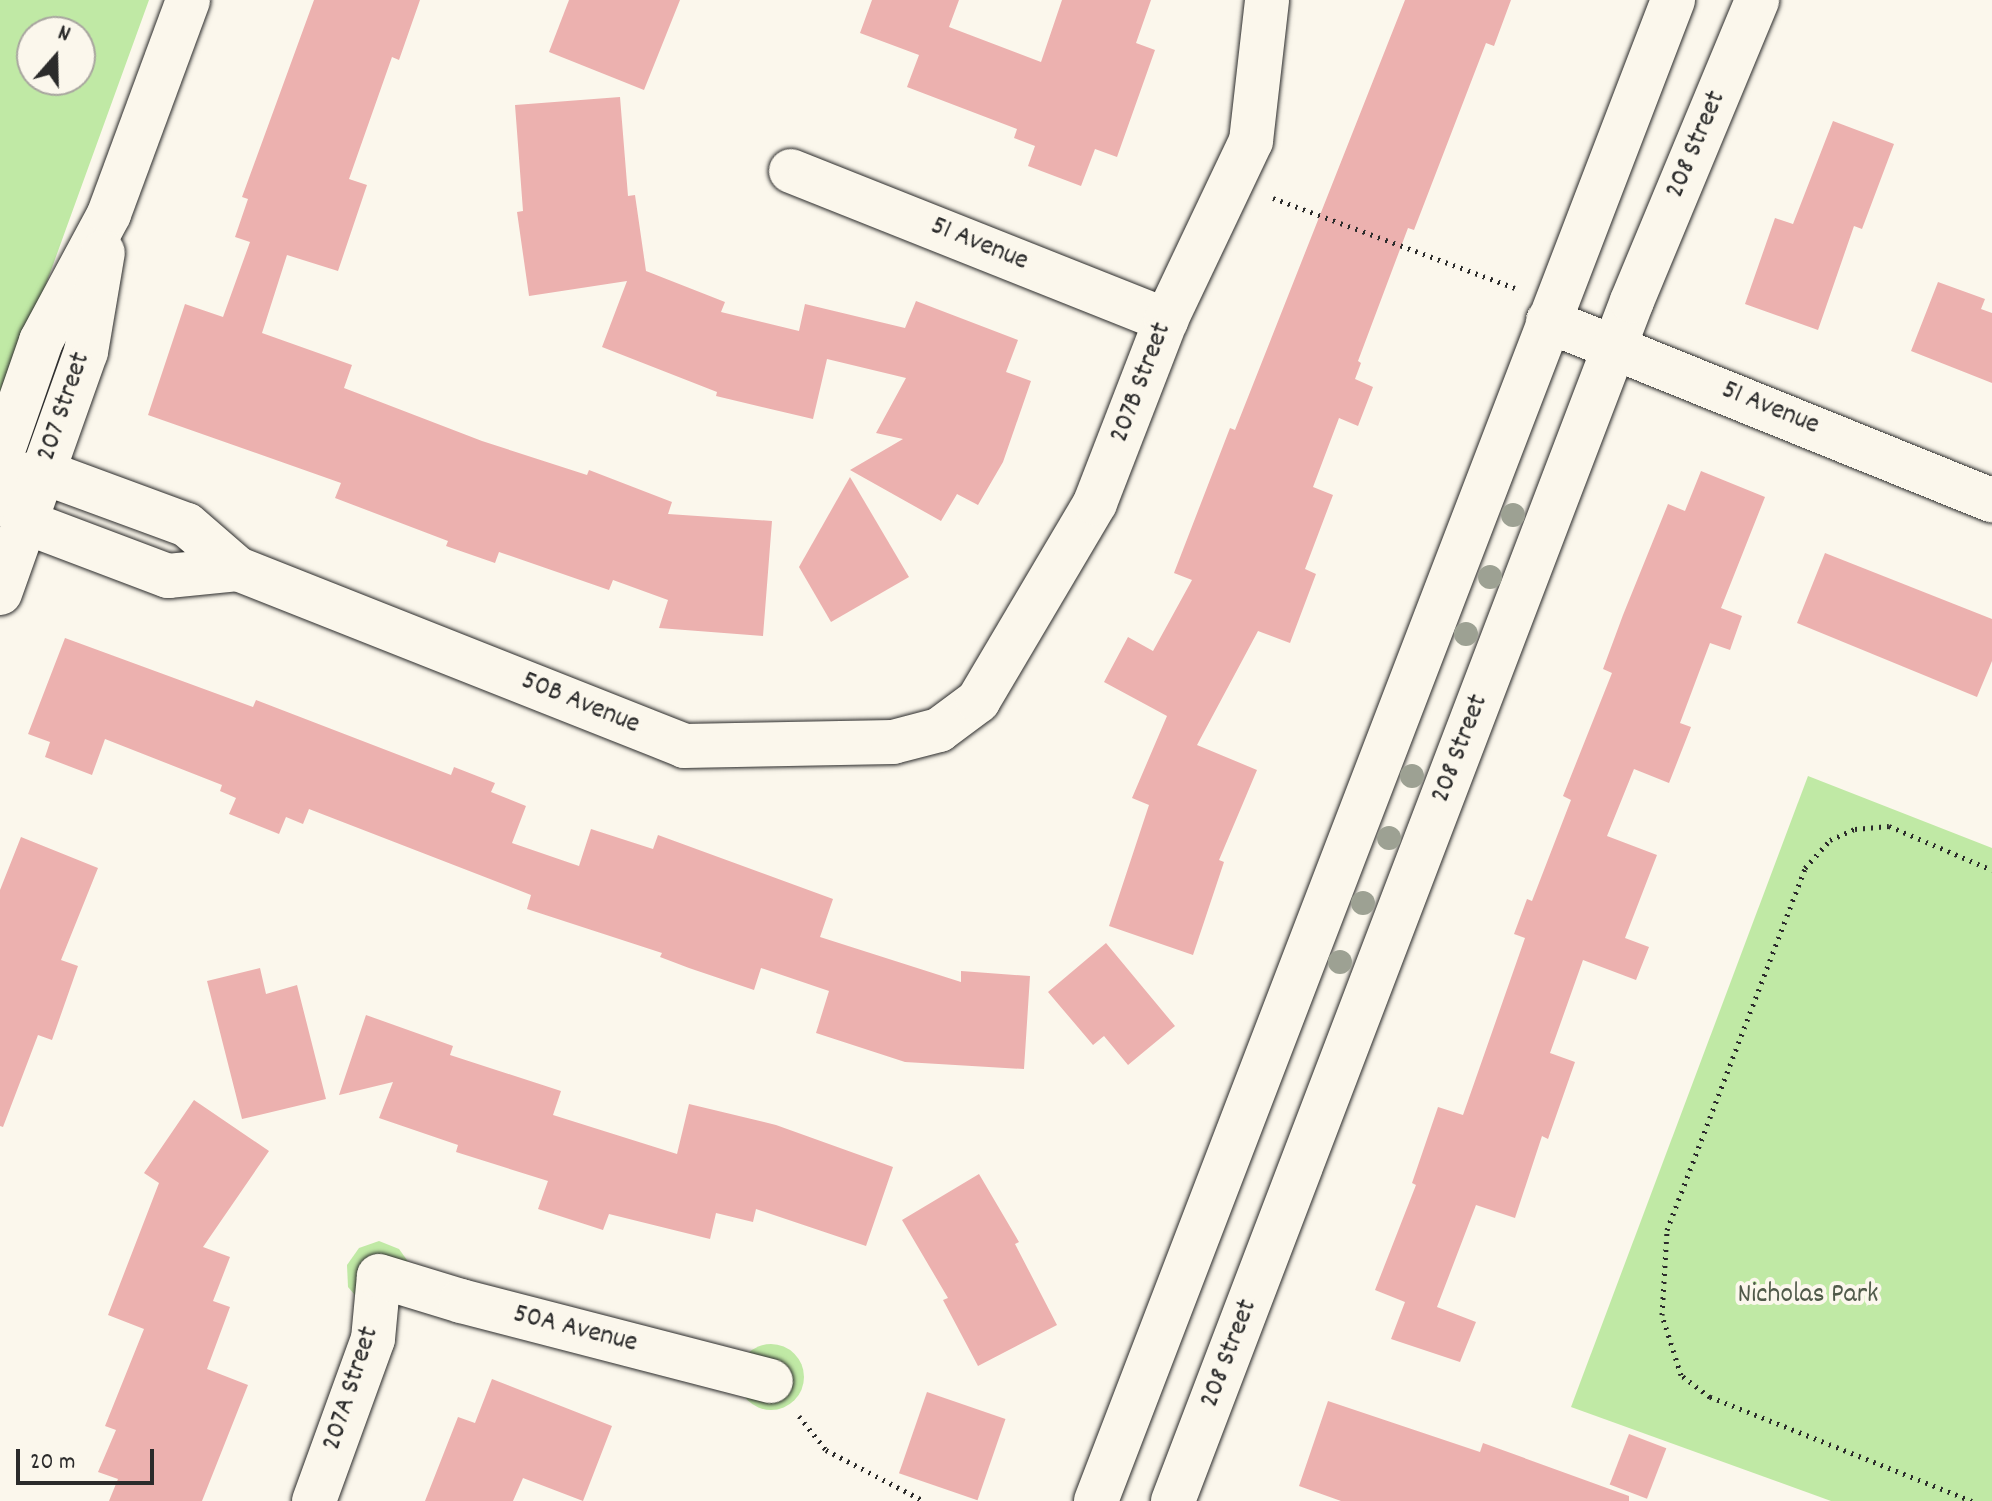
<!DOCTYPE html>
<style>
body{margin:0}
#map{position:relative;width:1992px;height:1501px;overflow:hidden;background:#fbf7ec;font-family:Dekko,sans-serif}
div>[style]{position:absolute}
.green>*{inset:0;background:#c0e9a5}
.round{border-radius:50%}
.building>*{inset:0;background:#ecb1af;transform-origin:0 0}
.path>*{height:5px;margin-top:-2.5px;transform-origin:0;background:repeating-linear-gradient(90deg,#2b2b2b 0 2px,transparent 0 8px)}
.roads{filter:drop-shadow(0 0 2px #2b2b2b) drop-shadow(0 0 2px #2b2b2b)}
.street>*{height:44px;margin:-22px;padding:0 22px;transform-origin:22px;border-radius:22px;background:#fbf7ec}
.secondary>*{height:44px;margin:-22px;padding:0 22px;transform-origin:22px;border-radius:22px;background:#fbf7ec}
.trees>*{width:24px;height:24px;margin:-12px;border-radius:50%;background:#9da193}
span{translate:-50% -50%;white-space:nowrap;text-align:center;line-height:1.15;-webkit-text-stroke:8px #fbf7ec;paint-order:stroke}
.street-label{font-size:28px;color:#2b2b2b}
.park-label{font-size:28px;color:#505a4a}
.north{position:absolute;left:16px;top:16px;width:80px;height:80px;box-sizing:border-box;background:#fbf7ec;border:2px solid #a8a59f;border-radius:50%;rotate:20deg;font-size:22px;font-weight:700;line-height:32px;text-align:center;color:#2b2b2b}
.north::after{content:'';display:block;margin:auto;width:28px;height:36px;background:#2b2b2b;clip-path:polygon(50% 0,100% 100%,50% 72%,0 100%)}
.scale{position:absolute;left:16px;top:1449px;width:138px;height:36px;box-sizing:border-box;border:4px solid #2b2b2b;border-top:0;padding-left:10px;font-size:24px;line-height:28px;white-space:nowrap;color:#2b2b2b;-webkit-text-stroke:6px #fbf7ec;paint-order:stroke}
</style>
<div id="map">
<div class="green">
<div style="clip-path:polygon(evenodd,0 0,149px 0,0 411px,0 0,32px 32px,80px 32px,80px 80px,32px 80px,32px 32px)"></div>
<div style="clip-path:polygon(1808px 776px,1992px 848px,1992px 1501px,1831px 1501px,1571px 1407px)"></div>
<div style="clip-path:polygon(379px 1241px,399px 1249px,412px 1267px,362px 1303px,348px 1287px,347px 1265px,359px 1248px)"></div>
<div class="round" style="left:738px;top:1344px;width:66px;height:66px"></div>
</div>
<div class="building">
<div style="clip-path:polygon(314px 0,420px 0,399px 60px,392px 57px,349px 179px,367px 185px,338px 271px,287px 255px,262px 333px,352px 365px,344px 388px,482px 441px,587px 475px,589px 470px,672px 502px,668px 514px,772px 521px,763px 636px,659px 628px,668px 600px,613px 580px,609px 590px,499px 552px,495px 563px,446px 546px,448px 541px,335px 498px,341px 483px,148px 415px,185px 304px,223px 317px,250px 242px,235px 237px,248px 199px,242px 197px)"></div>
<div style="clip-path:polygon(569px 0,680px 0,644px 90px,549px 52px)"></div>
<div style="clip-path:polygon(872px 0,959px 0,949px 27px,1041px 62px,1062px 0,1151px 0,1136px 43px,1155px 50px,1117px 157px,1095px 149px,1081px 186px,1028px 166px,1035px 146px,1014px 138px,1017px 129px,907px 87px,919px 55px,860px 33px)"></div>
<div style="clip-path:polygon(1405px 0,1511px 0,1494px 46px,1486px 43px,1414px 230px,1408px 228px,1358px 361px,1361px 363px,1355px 379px,1373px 387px,1358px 426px,1339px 418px,1313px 487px,1333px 495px,1305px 569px,1316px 574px,1290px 643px,1258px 631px,1197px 745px,1257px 770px,1219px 860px,1224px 862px,1193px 955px,1109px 926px,1149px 805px,1132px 798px,1167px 716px,1104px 682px,1128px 637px,1153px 651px,1192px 580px,1174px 573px,1230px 428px,1235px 430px)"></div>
<div style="clip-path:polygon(620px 97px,628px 196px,635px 195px,646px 271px,725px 302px,721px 312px,799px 331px,805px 304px,905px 328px,916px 301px,1018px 340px,1006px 372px,1031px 381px,1003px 462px,978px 505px,957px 494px,941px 521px,850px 470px,903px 439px,876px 433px,906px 378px,827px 359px,813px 419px,716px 396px,717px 392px,602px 347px,627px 281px,529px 296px,517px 212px,523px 211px,515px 105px)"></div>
<div style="clip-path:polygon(1833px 121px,1894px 144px,1862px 229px,1854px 226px,1818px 330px,1745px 304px,1775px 218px,1793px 224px)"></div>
<div style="clip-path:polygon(1938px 282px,1985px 299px,1981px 309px,1992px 313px,1992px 383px,1911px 351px)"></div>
<div style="clip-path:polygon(1701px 471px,1765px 497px,1721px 608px,1742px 616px,1730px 650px,1710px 643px,1680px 723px,1691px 727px,1669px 783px,1634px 769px,1607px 836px,1657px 855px,1625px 938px,1649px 947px,1636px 980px,1583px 960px,1550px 1053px,1575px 1062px,1548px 1139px,1542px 1136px,1515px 1218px,1476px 1205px,1437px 1307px,1476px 1322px,1460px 1362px,1391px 1339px,1405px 1302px,1375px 1290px,1416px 1185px,1412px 1183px,1438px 1107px,1463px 1115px,1525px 938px,1514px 934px,1527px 899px,1532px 901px,1571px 800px,1563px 796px,1612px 673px,1603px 669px,1623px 615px,1668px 504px,1685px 511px)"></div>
<div style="clip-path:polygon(850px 477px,909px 577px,831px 622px,799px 567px)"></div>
<div style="clip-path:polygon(1825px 553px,1992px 619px,1992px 661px,1977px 697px,1797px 623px)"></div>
<div style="clip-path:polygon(65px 638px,253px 707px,256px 700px,451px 775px,454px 767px,495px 783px,491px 792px,526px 806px,512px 843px,579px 866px,591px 829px,653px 849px,658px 835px,833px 899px,820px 937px,961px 982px,961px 971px,1030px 976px,1024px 1069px,905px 1062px,816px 1033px,829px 991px,761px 968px,754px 990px,689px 968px,660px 957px,662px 953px,527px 909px,531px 895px,309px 809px,303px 824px,286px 817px,279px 834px,229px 814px,236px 798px,220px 791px,222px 785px,105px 739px,92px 775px,45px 757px,50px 742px,28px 734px)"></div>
<div style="clip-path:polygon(21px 837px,98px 868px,61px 960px,78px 966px,52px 1040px,38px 1035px,3px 1127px,0 1126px,0 890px)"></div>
<div style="clip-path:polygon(1106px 943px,1175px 1026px,1128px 1065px,1104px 1036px,1093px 1045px,1048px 992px)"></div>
<div style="clip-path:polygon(260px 968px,266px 994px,297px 985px,326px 1099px,242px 1119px,207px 981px)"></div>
<div style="clip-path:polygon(366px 1015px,453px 1046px,450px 1055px,561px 1091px,553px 1115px,677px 1154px,689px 1104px,776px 1125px,893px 1167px,866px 1246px,756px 1209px,753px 1222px,716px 1213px,710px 1239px,609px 1214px,603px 1230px,538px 1209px,548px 1181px,456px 1152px,458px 1145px,379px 1118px,393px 1082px,339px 1095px)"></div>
<div style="clip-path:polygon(194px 1100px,269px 1151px,203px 1247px,230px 1257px,213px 1301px,230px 1307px,207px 1369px,248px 1385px,202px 1501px,109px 1501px,118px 1479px,98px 1472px,116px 1430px,105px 1426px,144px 1329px,108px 1315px,159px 1183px,144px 1173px)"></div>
<div style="clip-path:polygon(979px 1174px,1019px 1242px,1015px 1244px,1057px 1325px,978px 1366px,943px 1300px,948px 1298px,902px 1220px)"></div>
<div style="clip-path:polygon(492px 1379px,612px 1426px,583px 1501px,523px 1478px,513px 1501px,425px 1501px,458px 1417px,475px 1423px)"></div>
<div style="left:927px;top:1392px;width:83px;height:86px;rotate:19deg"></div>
<div style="clip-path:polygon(1328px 1401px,1480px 1452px,1483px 1443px,1629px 1496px,1629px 1501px,1341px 1501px,1299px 1486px)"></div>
<div style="left:1629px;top:1434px;width:40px;height:54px;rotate:21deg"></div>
</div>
<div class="path">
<div style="left:1273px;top:198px;width:258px;rotate:20.4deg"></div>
<div style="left:799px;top:1416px;width:43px;rotate:51.5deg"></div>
<div style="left:826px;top:1450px;width:110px;rotate:27.5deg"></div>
<div style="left:1972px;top:1501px;width:282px;rotate:-158.3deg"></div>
<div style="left:1710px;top:1397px;width:36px;rotate:-143deg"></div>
<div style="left:1681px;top:1375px;width:63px;rotate:-107.6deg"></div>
<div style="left:1662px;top:1315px;width:85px;rotate:-86.6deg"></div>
<div style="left:1667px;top:1230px;width:387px;rotate:-69.1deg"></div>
<div style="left:1805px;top:868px;width:38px;rotate:-48deg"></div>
<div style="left:1830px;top:840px;width:27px;rotate:-24deg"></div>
<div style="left:1855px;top:829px;width:34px;rotate:-5deg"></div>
<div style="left:1889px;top:826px;width:112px;rotate:23.1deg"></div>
</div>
<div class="roads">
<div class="street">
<div style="left:791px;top:171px;width:404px;rotate:21.7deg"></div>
<div style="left:1548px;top:321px;width:479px;rotate:22deg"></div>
<div style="left:0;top:480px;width:44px;rotate:-10.5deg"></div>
<div style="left:43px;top:472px;width:153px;rotate:20.2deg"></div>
<div style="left:187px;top:525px;width:67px;rotate:40.8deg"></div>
<div style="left:238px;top:569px;width:480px;rotate:21.6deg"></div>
<div style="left:684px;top:746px;width:209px;rotate:-1.1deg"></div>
<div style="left:893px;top:742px;width:48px;rotate:-14.6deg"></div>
<div style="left:939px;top:730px;width:49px;rotate:-36.6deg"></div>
<div style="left:978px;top:701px;width:230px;rotate:-59.4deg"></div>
<div style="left:1095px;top:503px;width:196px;rotate:-68.8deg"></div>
<div style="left:1166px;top:320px;width:198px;rotate:-64.6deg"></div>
<div style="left:1251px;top:141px;width:142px;rotate:-83.5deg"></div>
<div style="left:1px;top:492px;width:38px;rotate:51deg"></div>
<div style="left:25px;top:522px;width:153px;rotate:20.7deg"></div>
<div style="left:168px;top:576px;width:70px;rotate:-5.7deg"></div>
<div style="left:314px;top:1501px;width:172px;rotate:-70deg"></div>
<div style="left:373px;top:1339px;width:63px;rotate:-84.6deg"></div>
<div style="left:379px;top:1276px;width:86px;rotate:17deg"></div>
<div style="left:461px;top:1301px;width:320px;rotate:14.5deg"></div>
</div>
<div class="secondary">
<div style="left:0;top:459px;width:125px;rotate:-70.8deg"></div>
<div style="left:41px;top:341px;width:144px;rotate:-61.8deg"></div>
<div style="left:109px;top:214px;width:228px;rotate:-69.7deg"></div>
<div style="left:0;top:593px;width:256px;rotate:-70.4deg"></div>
<div style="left:86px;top:352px;width:101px;rotate:-80.4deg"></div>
<div style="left:1096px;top:1501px;width:1608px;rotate:-68.97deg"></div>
<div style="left:1173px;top:1501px;width:1285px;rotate:-69.07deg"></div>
<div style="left:1632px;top:301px;width:326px;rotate:-67.4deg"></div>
</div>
</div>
<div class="trees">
<div style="left:1513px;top:515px"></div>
<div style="left:1490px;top:577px"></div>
<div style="left:1466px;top:634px"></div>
<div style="left:1412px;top:776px"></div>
<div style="left:1389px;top:838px"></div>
<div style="left:1363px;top:903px"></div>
<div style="left:1340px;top:962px"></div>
</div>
<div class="street-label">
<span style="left:1697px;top:145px;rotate:-67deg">208 Street</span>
<span style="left:979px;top:245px;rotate:22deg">51 Avenue</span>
<span style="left:1142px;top:383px;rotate:-69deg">207B Street</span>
<span style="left:65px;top:407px;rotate:-71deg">207 Street</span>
<span style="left:1770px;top:409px;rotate:22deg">51 Avenue</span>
<span style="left:580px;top:704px;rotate:22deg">50B Avenue</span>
<span style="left:1461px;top:749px;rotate:-69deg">208 Street</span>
<span style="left:575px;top:1330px;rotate:14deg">50A Avenue</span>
<span style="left:1230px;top:1354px;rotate:-69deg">208 Street</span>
<span style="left:352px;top:1389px;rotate:-72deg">207A Street</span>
</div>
<div class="park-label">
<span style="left:1808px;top:1296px">Nicholas Park</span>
</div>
<div class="north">N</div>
<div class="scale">20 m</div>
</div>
